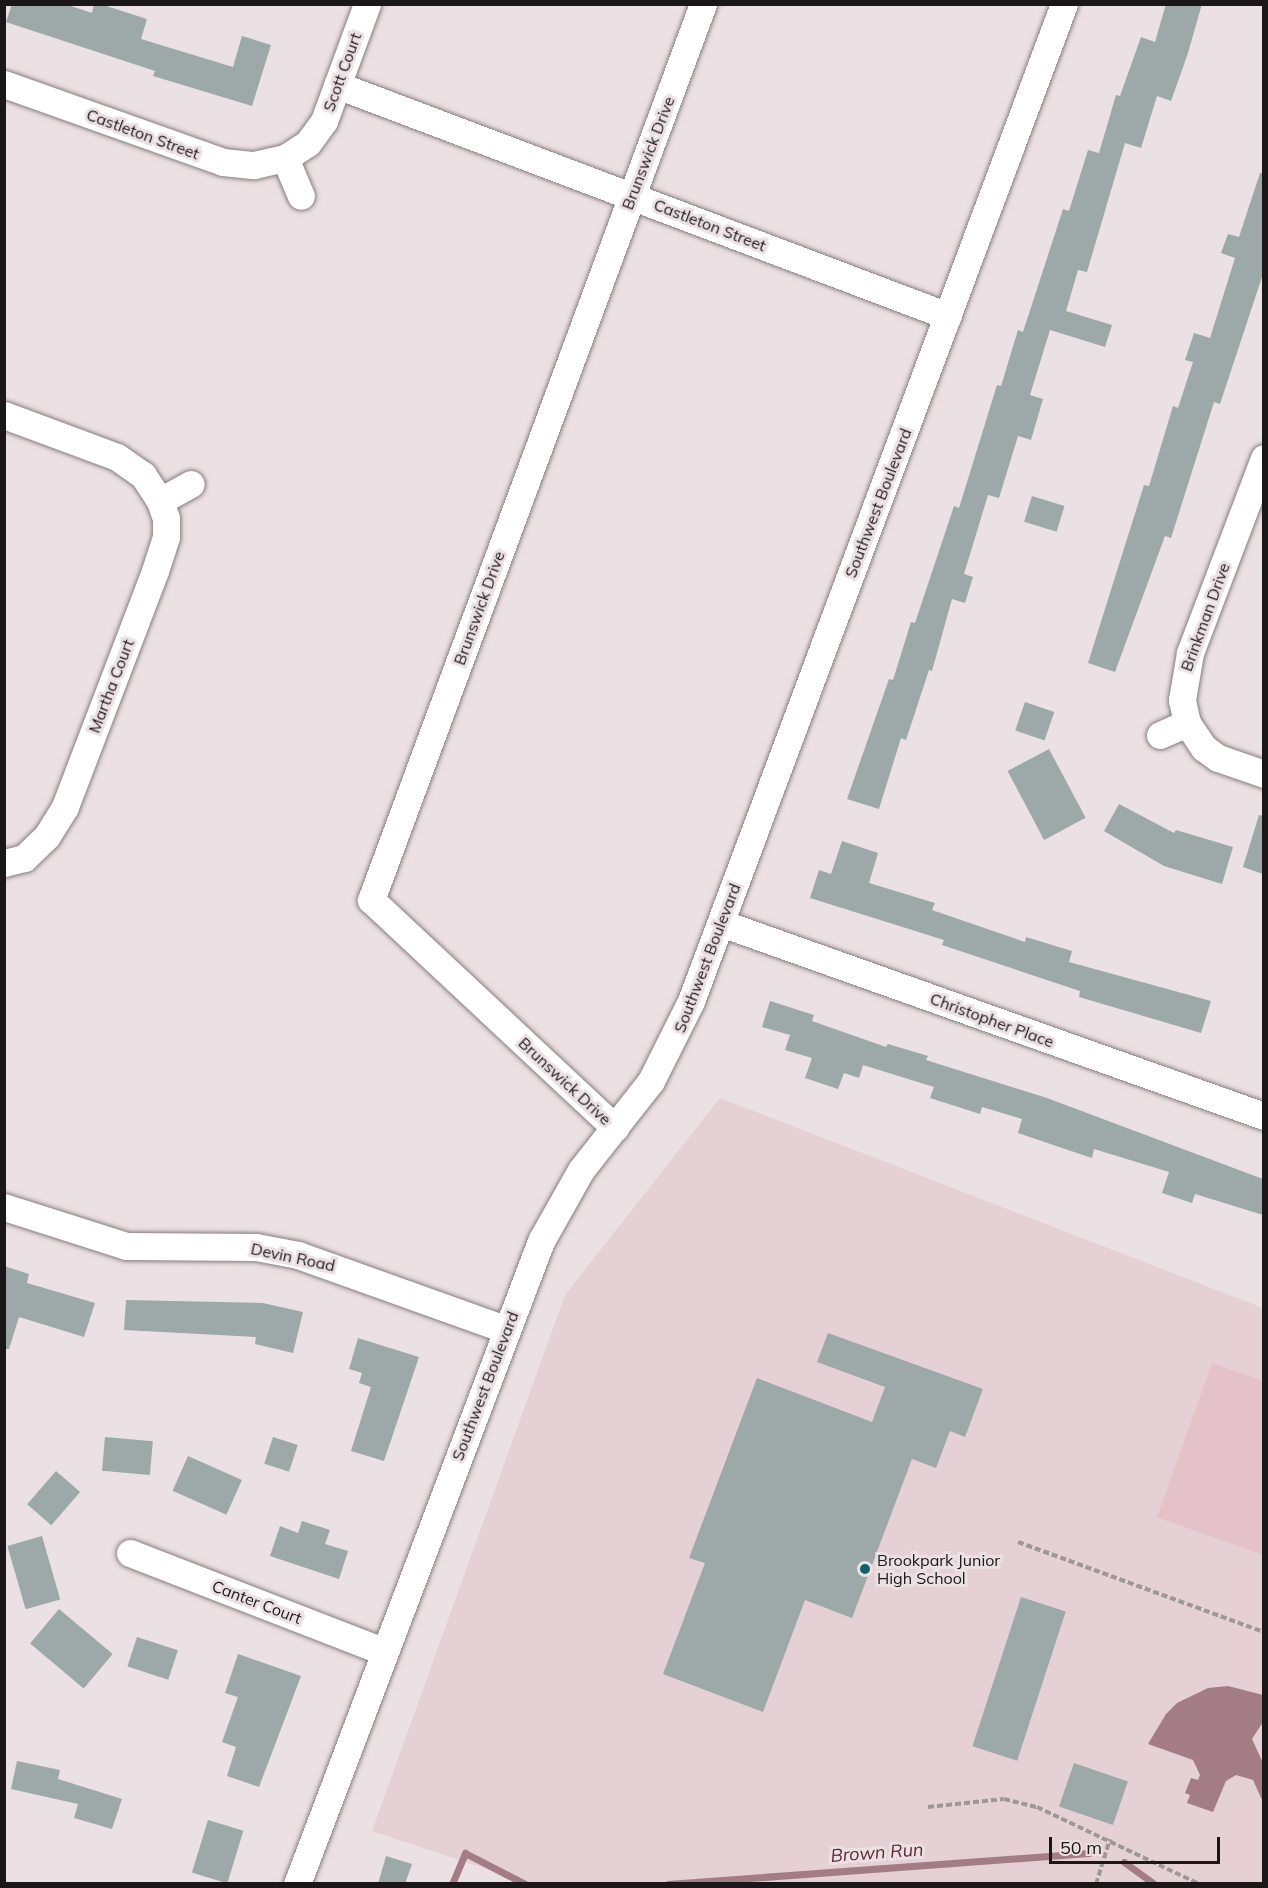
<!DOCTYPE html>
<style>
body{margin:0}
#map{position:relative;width:1268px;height:1888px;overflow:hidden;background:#ebe0e3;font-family:Mulish,sans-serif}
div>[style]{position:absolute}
.built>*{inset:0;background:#e4d0d5}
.green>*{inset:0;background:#e5c1c9}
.water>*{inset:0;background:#a47c86}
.stream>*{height:7px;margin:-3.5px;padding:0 3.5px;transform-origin:3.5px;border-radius:3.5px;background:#a47c86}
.building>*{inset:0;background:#9da8a9;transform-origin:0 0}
.path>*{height:4px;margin-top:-2px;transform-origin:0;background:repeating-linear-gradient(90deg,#9e9698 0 6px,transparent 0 9px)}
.roads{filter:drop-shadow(0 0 2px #877d7f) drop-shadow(0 0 2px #877d7f)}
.minor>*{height:27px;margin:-13.5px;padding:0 13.5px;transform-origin:13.5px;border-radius:13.5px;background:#fff}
.dots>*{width:16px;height:16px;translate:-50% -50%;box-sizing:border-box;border:3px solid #ebe0e3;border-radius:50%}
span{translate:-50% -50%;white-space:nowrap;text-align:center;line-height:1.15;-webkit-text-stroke:6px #ebe0e3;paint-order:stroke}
.street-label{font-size:16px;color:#1b1718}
.poi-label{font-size:16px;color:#1b1718}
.left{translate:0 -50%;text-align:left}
.water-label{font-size:18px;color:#5d2738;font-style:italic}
.frame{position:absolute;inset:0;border:6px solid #1b1718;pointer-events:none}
.scale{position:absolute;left:1049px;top:1837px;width:171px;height:27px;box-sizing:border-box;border:3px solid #1b1718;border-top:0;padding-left:8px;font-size:18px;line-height:21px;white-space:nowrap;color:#1b1718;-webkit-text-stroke:4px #ebe0e3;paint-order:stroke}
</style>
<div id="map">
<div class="built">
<div style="clip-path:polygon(720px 1098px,1263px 1308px,1263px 1883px,516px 1883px,517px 1879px,372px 1831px,565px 1295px)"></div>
</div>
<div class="green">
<div style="clip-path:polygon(1212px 1363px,1263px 1381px,1263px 1555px,1157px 1517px)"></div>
</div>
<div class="water">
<div style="clip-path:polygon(1228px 1686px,1263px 1695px,1263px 1722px,1252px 1739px,1263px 1763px,1263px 1802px,1253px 1780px,1236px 1775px,1226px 1781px,1213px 1812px,1187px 1803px,1190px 1795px,1185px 1793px,1191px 1778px,1198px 1780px,1200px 1775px,1193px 1760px,1148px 1744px,1166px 1714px,1177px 1703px,1208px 1688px)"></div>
</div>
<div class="stream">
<div style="left:1124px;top:1862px;width:37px;rotate:36deg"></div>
<div style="left:452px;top:1884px;width:34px;rotate:-67deg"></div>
<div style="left:465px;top:1853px;width:68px;rotate:27.3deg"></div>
<div style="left:668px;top:1884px;width:422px;rotate:-4.2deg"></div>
</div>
<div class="building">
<div style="clip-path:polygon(12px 4px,65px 4px,92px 13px,94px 4px,100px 4px,147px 19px,141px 39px,233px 67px,242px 36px,271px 45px,252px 106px,153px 76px,155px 71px,6px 22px)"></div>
<div style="clip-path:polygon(1166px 4px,1202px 4px,1188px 53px,1171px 101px,1157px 96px,1141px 148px,1125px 143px,1087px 272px,1078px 270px,1066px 311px,1112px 325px,1105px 347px,1050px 330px,1030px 395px,1043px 399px,1031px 440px,1018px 436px,999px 498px,988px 495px,964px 574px,973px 577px,965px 603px,952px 599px,932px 671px,929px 670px,906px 740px,901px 738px,879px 809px,847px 799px,889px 679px,893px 680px,911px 622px,915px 623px,954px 506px,959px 508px,997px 385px,1001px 386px,1018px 330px,1023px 332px,1063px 209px,1069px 211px,1088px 150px,1099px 153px,1116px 95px,1120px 96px,1141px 37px,1155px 42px)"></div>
<div style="clip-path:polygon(1260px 173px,1263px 173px,1263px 274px,1220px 404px,1214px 402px,1171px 538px,1165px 536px,1115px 672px,1088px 663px,1144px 485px,1149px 486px,1173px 406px,1178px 408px,1193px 362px,1185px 360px,1194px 333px,1210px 338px,1235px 258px,1221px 253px,1228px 234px,1239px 237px)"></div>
<div style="left:1032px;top:496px;width:34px;height:27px;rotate:17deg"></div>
<div style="left:1025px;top:702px;width:31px;height:30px;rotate:19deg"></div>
<div style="left:1049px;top:749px;width:78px;height:47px;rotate:62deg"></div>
<div style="clip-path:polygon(1119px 804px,1174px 833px,1176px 830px,1233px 847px,1222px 884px,1164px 866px,1104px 831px)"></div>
<div style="clip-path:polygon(1259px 815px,1263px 816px,1263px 874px,1243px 867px)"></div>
<div style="clip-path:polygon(842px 841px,878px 853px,869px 883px,935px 903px,932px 910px,1025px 942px,1026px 937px,1072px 951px,1069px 962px,1211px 1001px,1201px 1033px,1079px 997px,1080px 991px,942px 945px,944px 940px,810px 898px,819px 870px,831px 874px)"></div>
<div style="clip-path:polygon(770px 1001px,814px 1015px,812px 1021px,886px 1047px,888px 1044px,928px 1056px,926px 1060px,1047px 1098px,1263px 1179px,1263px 1215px,1195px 1194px,1192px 1203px,1162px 1193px,1169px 1172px,1094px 1149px,1092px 1158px,1065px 1149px,1018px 1133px,1022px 1119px,982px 1107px,980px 1114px,930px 1098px,934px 1087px,863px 1065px,859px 1078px,844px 1073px,838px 1089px,805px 1078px,812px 1058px,785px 1050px,790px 1035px,762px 1027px)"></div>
<div style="clip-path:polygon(4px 1266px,29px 1274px,27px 1283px,95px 1303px,84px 1337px,19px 1317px,9px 1349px,4px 1349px)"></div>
<div style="clip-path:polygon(126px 1300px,263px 1303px,303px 1312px,293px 1353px,255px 1344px,256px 1337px,124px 1330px)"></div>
<div style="clip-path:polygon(828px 1333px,983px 1389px,965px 1437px,950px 1431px,936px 1468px,912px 1459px,852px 1618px,805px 1600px,763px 1712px,663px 1674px,705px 1563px,689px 1558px,757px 1378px,872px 1422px,885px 1387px,817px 1362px)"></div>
<div style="clip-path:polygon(358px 1338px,419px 1357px,384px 1461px,351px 1451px,371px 1387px,359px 1383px,362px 1373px,349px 1369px)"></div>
<div style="left:105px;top:1437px;width:48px;height:34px;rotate:5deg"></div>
<div style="left:273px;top:1437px;width:26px;height:28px;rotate:18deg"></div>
<div style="left:188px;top:1456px;width:59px;height:38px;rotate:24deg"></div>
<div style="left:56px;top:1471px;width:32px;height:44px;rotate:41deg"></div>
<div style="clip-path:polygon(302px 1521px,330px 1530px,325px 1544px,348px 1551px,339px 1579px,270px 1556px,280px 1526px,298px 1533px)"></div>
<div style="left:42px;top:1536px;width:66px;height:36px;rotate:74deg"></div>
<div style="left:1021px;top:1597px;width:47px;height:157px;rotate:18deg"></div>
<div style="left:59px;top:1609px;width:70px;height:45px;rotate:40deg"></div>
<div style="left:137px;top:1637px;width:43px;height:31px;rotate:18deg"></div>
<div style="clip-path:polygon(238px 1654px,301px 1676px,259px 1787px,227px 1776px,236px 1747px,222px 1742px,238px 1697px,225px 1693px)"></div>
<div style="clip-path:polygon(17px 1761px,60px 1770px,58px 1779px,122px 1799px,112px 1829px,74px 1818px,78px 1804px,11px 1789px)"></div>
<div style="left:1074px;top:1763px;width:57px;height:46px;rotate:19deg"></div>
<div style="left:208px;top:1820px;width:37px;height:55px;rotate:17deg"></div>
<div style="clip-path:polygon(386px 1856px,412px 1864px,405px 1884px,378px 1884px)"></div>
</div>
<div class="path">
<div style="left:1018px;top:1542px;width:262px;rotate:20.1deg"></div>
<div style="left:928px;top:1807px;width:76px;rotate:-6deg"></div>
<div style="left:1004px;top:1799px;width:34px;rotate:14deg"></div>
<div style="left:1037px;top:1807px;width:179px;rotate:25.4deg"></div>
<div style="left:1096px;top:1884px;width:47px;rotate:-72.7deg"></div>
</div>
<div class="roads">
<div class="minor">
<div style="left:4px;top:84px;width:232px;rotate:19.6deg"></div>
<div style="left:223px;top:162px;width:31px;rotate:6deg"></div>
<div style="left:254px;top:165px;width:32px;rotate:-13deg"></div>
<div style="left:285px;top:158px;width:27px;rotate:-33deg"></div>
<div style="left:308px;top:143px;width:27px;rotate:-54deg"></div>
<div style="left:324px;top:121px;width:125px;rotate:-69.8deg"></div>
<div style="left:337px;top:85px;width:653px;rotate:20.71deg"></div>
<div style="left:285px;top:158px;width:41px;rotate:67.2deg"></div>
<div style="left:4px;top:415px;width:121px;rotate:20.4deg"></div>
<div style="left:117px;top:457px;width:32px;rotate:35deg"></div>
<div style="left:143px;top:475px;width:31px;rotate:57deg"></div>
<div style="left:160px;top:501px;width:18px;rotate:71deg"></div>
<div style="left:166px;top:518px;width:19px;rotate:90deg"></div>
<div style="left:166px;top:537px;width:36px;rotate:108deg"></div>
<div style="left:155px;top:571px;width:253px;rotate:110.9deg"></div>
<div style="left:65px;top:807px;width:34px;rotate:122deg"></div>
<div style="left:47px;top:836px;width:32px;rotate:136deg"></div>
<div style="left:24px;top:858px;width:21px;rotate:166deg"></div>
<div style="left:1264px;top:458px;width:209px;rotate:110.8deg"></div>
<div style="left:1190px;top:653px;width:48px;rotate:99.7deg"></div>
<div style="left:1182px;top:700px;width:24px;rotate:78deg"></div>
<div style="left:1187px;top:723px;width:30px;rotate:56deg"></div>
<div style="left:1204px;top:748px;width:17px;rotate:36deg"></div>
<div style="left:1218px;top:758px;width:49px;rotate:19.2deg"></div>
<div style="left:160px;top:501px;width:35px;rotate:-29deg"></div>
<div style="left:1160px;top:735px;width:30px;rotate:-24deg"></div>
<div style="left:721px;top:923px;width:576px;rotate:19.57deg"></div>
<div style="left:615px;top:1128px;width:334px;rotate:-136.9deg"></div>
<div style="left:371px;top:900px;width:956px;rotate:-69.67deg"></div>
<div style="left:4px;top:1207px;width:128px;rotate:17.7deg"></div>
<div style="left:126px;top:1246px;width:130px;rotate:0.4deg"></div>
<div style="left:256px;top:1247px;width:43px;rotate:10.8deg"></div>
<div style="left:298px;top:1255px;width:220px;rotate:19.7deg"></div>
<div style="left:130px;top:1553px;width:271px;rotate:21.2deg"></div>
<div style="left:297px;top:1884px;width:688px;rotate:-69.22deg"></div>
<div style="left:541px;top:1241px;width:81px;rotate:-60.6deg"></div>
<div style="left:581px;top:1170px;width:113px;rotate:-51.8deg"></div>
<div style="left:651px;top:1081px;width:89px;rotate:-63.4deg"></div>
<div style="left:691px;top:1001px;width:1064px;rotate:-69.49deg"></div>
</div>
</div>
<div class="dots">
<div style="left:865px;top:1569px;background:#116267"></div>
</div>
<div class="street-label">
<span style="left:342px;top:72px;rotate:-70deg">Scott Court</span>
<span style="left:143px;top:134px;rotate:20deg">Castleton Street</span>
<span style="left:648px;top:153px;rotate:-69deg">Brunswick Drive</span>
<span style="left:710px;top:225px;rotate:21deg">Castleton Street</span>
<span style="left:878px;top:503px;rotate:-69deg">Southwest Boulevard</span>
<span style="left:479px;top:608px;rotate:-70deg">Brunswick Drive</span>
<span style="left:1205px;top:617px;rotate:-70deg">Brinkman Drive</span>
<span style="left:111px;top:686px;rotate:-69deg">Martha Court</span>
<span style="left:707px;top:958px;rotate:-69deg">Southwest Boulevard</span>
<span style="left:992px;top:1020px;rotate:20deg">Christopher Place</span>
<span style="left:565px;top:1081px;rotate:43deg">Brunswick Drive</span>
<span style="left:293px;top:1257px;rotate:12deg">Devin Road</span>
<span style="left:485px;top:1386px;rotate:-69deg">Southwest Boulevard</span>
<span style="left:257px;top:1602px;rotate:21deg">Canter Court</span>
</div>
<div class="poi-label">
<span class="left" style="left:877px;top:1569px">Brookpark Junior<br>High School</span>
</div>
<div class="water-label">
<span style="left:877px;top:1853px;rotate:-4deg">Brown Run</span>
</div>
<div class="frame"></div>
<div class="scale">50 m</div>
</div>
